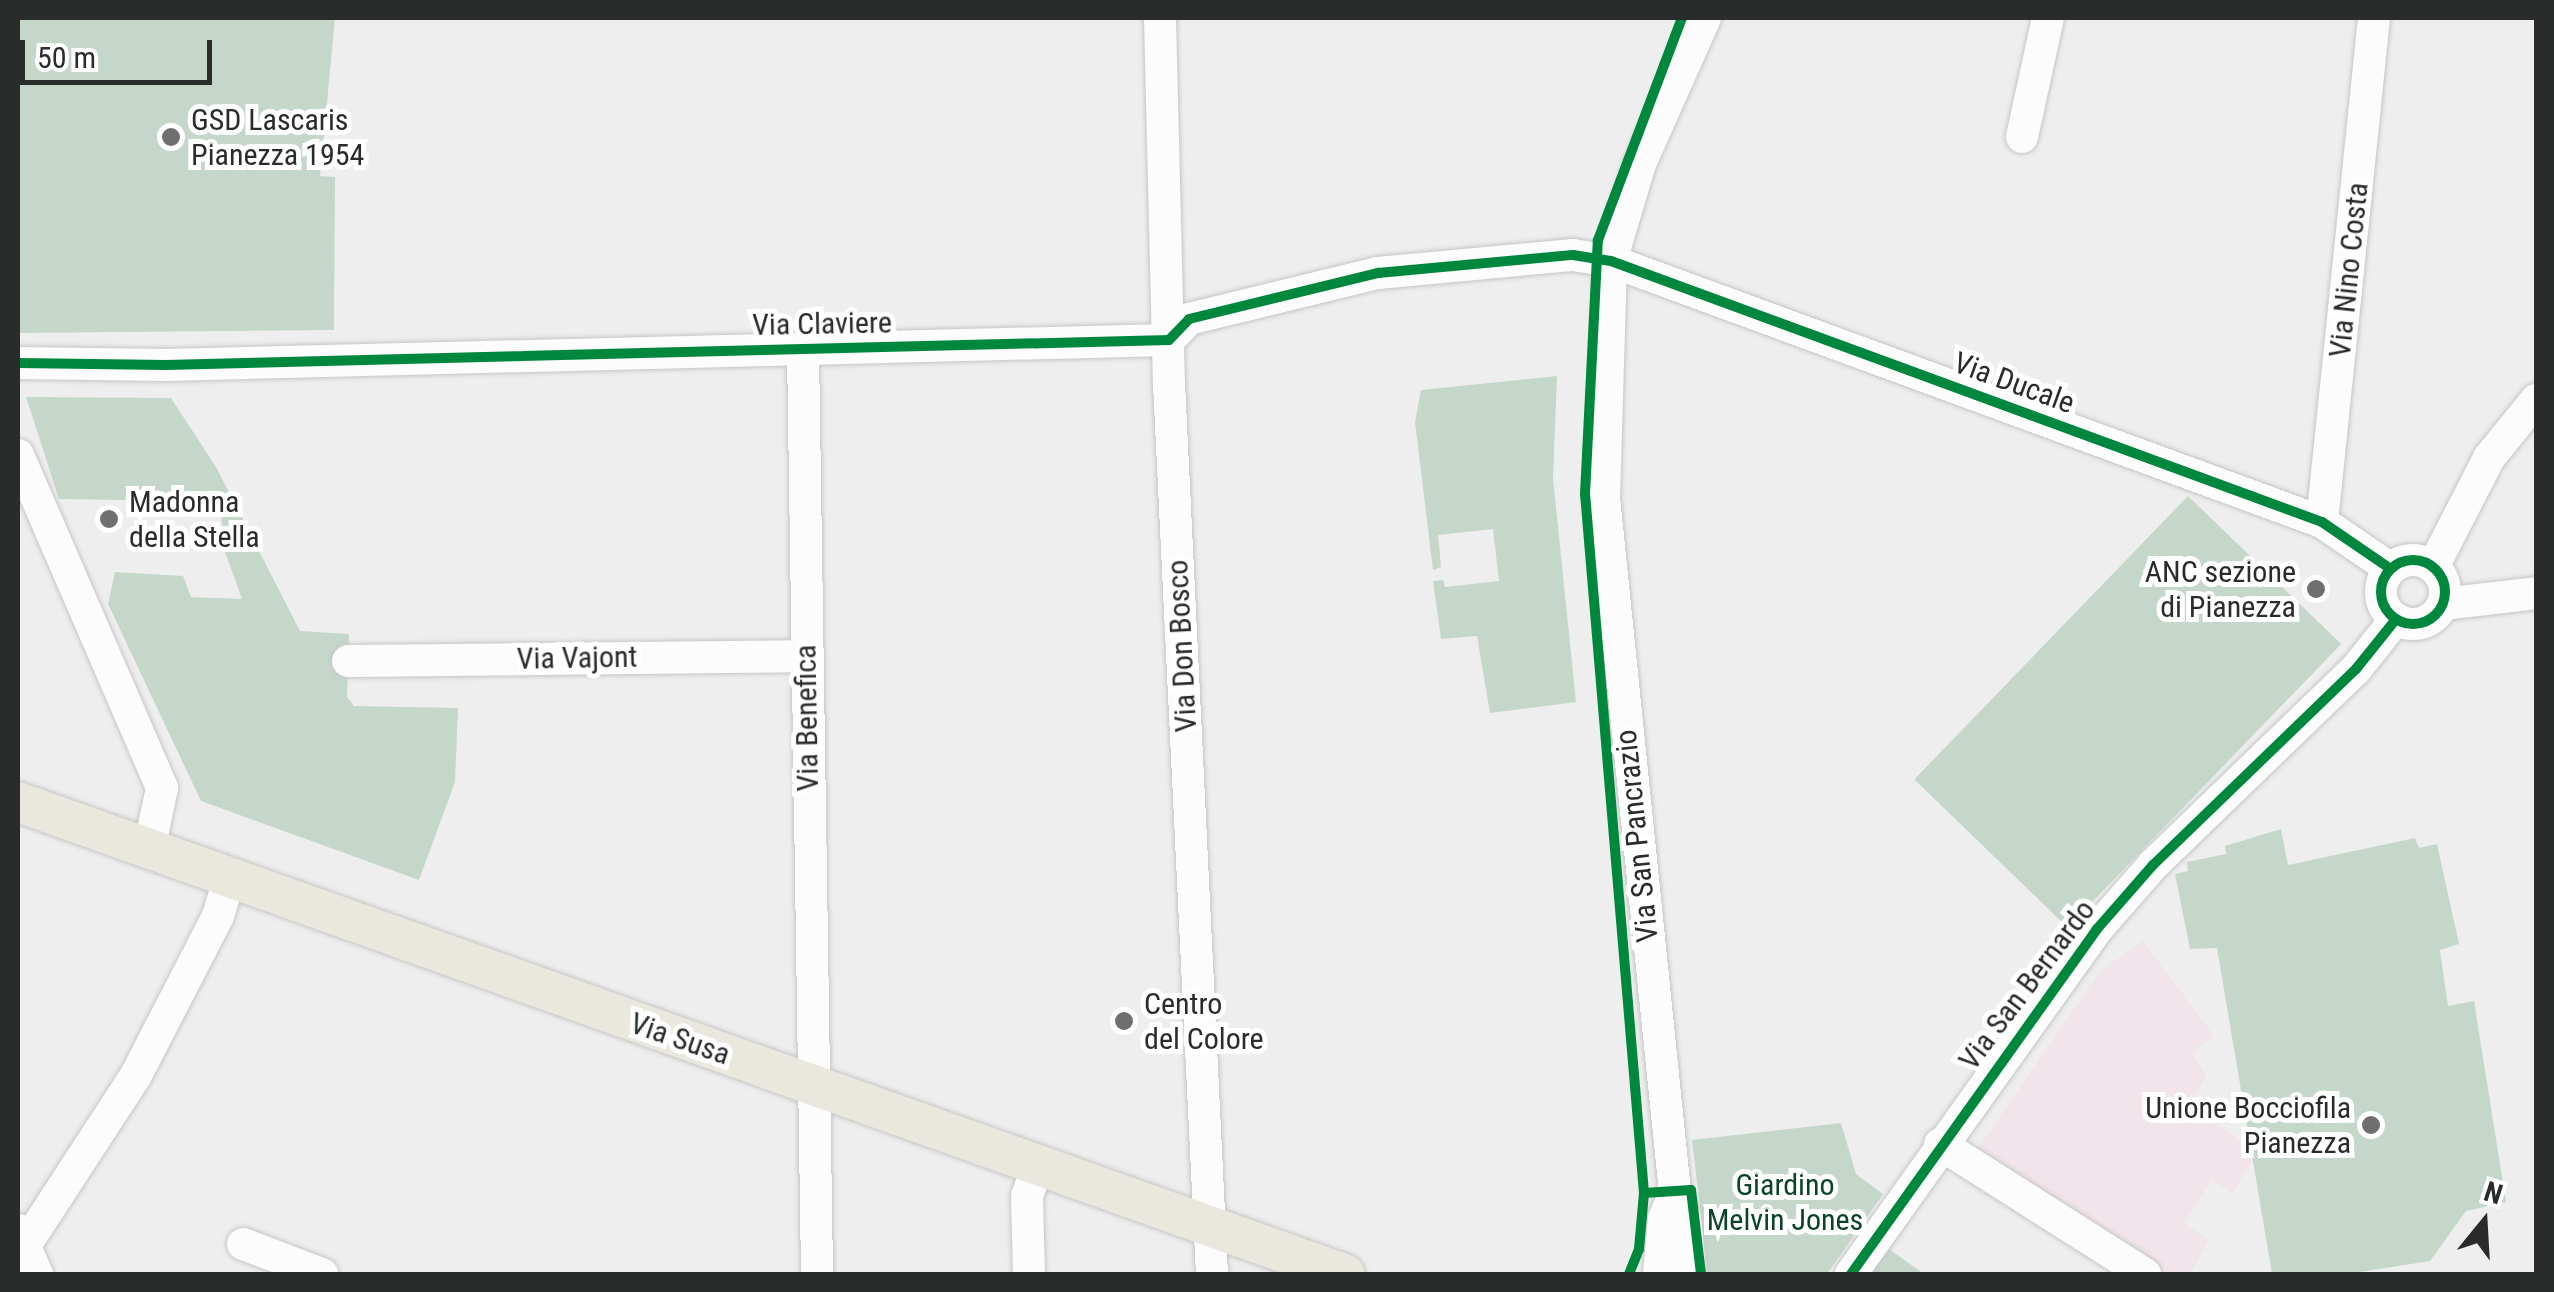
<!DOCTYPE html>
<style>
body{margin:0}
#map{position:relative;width:2554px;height:1292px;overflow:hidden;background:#eee;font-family:"Roboto Condensed",sans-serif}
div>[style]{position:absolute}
.education>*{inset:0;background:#f1e4ea}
.green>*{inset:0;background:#c5d7cb;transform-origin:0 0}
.roads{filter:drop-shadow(0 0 2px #c6c6c6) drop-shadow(0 0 2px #c6c6c6)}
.minor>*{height:32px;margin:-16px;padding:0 16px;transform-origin:16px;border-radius:16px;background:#fcfcfc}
.minor>.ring{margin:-16px;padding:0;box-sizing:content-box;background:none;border:32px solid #fcfcfc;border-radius:50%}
.major>*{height:40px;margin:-20px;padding:0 20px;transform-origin:20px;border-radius:20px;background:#eae7df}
.cycleway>*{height:10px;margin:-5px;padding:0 5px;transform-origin:5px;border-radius:5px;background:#00873e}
.cycleway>.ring{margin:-5px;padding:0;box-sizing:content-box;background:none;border:10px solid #00873e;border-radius:50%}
.dots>*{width:28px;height:28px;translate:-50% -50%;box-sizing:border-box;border:5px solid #fff;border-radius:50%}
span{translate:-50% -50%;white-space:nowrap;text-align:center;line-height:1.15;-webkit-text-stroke:10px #fff;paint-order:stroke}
.poi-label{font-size:30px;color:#2a2b2b}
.left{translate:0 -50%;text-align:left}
.right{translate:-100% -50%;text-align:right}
.street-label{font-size:30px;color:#2a2b2b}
.park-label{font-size:30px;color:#0a4427}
.frame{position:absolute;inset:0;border:20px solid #2a2b2b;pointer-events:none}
.north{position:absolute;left:2434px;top:1172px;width:100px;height:100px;-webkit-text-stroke:8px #fff;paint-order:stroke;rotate:18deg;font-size:28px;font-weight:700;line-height:40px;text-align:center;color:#2a2b2b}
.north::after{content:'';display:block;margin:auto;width:35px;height:45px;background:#2a2b2b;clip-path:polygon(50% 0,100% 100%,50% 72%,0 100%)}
.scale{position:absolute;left:20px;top:40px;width:192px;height:45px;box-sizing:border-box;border:5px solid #2a2b2b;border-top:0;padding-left:12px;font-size:30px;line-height:35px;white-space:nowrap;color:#2a2b2b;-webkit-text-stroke:8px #fff;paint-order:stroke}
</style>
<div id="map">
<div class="education">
<div style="clip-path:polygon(2143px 941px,2214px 1036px,2192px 1053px,2206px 1076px,2190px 1105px,2257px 1152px,2233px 1193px,2212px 1180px,2184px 1223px,2209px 1240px,2190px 1274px,2170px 1274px,1978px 1149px,2100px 971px)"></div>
</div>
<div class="green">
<div style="clip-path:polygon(18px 18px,335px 18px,320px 176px,335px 177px,334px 330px,18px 333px)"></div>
<div style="clip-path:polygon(1557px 376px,1553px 478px,1576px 702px,1490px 713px,1477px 636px,1441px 639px,1433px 581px,1443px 580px,1445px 587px,1499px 581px,1493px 529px,1438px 535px,1441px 567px,1433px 570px,1415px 422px,1421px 390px)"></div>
<div style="clip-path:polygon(26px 397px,171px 398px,216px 467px,300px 631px,349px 634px,347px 697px,354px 706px,458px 708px,455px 782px,419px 880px,201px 801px,108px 604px,115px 572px,183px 576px,191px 597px,242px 599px,225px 552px,220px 505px,161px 502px,159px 490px,127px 490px,125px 500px,59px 499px)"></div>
<div style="left:2188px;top:496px;width:213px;height:394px;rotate:44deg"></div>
<div style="clip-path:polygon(2281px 829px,2288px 865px,2415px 838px,2419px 848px,2437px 844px,2459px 944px,2440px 950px,2448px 1006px,2474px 1001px,2506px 1202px,2466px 1211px,2430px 1261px,2347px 1274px,2272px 1274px,2217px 948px,2190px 949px,2175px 874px,2188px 871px,2187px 862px,2226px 854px,2225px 846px)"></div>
<div style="clip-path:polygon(1841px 1123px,1856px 1174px,1883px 1194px,1827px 1274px,1708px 1274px,1692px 1140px)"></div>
<div style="clip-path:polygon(1875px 1239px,1924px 1274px,1858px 1274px)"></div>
</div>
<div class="roads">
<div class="minor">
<div style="left:1160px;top:18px;width:365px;rotate:88.6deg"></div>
<div style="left:1169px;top:383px;width:892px;rotate:87.24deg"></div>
<div style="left:2022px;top:137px;width:122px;rotate:-77.7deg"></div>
<div style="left:803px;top:350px;width:924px;rotate:89.13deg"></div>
<div style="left:18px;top:363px;width:148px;rotate:0.8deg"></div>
<div style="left:166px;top:365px;width:1003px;rotate:-1.43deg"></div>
<div style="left:1169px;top:340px;width:29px;rotate:-46deg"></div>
<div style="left:1189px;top:319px;width:195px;rotate:-13.7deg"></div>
<div style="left:1378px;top:273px;width:196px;rotate:-5.3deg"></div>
<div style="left:1573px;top:255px;width:38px;rotate:9deg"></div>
<div style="left:1611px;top:261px;width:757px;rotate:20.16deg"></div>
<div style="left:2322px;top:522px;width:83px;rotate:34.3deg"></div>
<div style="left:18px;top:455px;width:363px;rotate:66.6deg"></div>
<div style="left:162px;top:788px;width:62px;rotate:102deg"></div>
<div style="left:2322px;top:522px;width:507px;rotate:-84.11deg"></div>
<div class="ring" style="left:2381px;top:560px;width:32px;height:32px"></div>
<div style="left:2433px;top:567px;width:123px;rotate:-62.8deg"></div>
<div style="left:2489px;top:458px;width:75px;rotate:-51deg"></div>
<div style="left:2443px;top:604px;width:94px;rotate:-6.7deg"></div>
<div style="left:348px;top:661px;width:457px;rotate:-0.6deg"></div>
<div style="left:1940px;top:1144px;width:243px;rotate:32.4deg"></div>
<div style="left:18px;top:1230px;width:48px;rotate:66.6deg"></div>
<div style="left:26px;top:1244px;width:199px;rotate:-56.9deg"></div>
<div style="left:135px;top:1077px;width:181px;rotate:-62.7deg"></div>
<div style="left:218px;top:916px;width:39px;rotate:-73deg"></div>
<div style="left:243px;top:1244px;width:85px;rotate:20.8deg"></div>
<div style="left:1029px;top:1274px;width:78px;rotate:-91.5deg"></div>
<div style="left:1027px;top:1196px;width:33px;rotate:-70deg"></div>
<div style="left:1659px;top:1274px;width:55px;rotate:-84.8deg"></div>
<div style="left:1664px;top:1219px;width:29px;rotate:-68deg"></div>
<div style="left:1690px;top:1274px;width:56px;rotate:-95.1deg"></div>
<div style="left:1685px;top:1218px;width:28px;rotate:-111deg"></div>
<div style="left:1675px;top:1192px;width:698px;rotate:-95.84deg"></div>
<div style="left:1604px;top:498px;width:237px;rotate:-88.3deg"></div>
<div style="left:1611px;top:261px;width:101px;rotate:-73.4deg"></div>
<div style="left:1640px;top:164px;width:160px;rotate:-66deg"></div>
<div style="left:1851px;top:1274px;width:424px;rotate:-54.5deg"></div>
<div style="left:2097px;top:929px;width:85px;rotate:-48.8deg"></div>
<div style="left:2153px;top:865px;width:282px;rotate:-44deg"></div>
<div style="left:2356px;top:669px;width:64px;rotate:-51.3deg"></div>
</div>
<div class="major">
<div style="left:18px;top:802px;width:1408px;rotate:19.59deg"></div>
</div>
</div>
<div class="cycleway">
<div style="left:18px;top:363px;width:148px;rotate:0.8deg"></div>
<div style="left:166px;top:365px;width:1003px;rotate:-1.43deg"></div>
<div style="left:1169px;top:340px;width:29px;rotate:-46deg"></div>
<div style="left:1189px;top:319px;width:195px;rotate:-13.7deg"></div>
<div style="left:1378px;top:273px;width:196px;rotate:-5.3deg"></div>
<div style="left:1573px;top:255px;width:38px;rotate:9deg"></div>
<div style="left:1611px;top:261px;width:757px;rotate:20.16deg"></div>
<div style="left:2322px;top:522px;width:83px;rotate:34.3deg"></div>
<div class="ring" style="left:2381px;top:560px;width:54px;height:54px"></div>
<div style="left:1644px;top:1193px;width:47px;rotate:-3.7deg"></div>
<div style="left:1691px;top:1190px;width:85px;rotate:83.2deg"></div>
<div style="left:1629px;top:1274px;width:27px;rotate:-68deg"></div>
<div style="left:1639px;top:1249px;width:56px;rotate:-84.9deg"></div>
<div style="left:1644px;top:1193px;width:701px;rotate:-94.82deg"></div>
<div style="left:1585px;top:494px;width:254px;rotate:-87.1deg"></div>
<div style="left:1598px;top:240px;width:237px;rotate:-69.3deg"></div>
<div style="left:1851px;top:1274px;width:424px;rotate:-54.5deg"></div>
<div style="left:2097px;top:929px;width:85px;rotate:-48.8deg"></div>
<div style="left:2153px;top:865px;width:282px;rotate:-44deg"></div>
<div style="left:2356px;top:669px;width:64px;rotate:-51.3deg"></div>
</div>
<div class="dots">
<div style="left:171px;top:137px;background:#6f6f6f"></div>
<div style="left:109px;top:519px;background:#6f6f6f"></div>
<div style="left:2316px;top:589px;background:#6f6f6f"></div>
<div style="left:1124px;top:1021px;background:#6f6f6f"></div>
<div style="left:2371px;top:1125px;background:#6f6f6f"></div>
</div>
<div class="poi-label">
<span class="left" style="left:191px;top:137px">GSD Lascaris<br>Pianezza 1954</span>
<span class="left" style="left:129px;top:519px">Madonna<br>della Stella</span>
<span class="right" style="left:2296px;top:589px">ANC sezione<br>di Pianezza</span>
<span class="left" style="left:1144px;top:1021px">Centro<br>del Colore</span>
<span class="right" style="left:2351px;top:1125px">Unione Bocciofila<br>Pianezza</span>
</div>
<div class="street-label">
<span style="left:2349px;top:270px;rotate:-84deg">Via Nino Costa</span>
<span style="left:822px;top:324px;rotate:-1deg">Via Claviere</span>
<span style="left:2014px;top:383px;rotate:20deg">Via Ducale</span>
<span style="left:1182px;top:646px;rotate:-93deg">Via Don Bosco</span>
<span style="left:577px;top:658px;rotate:-1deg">Via Vajont</span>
<span style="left:807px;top:718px;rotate:-91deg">Via Benefica</span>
<span style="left:1637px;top:836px;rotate:-96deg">Via San Pancrazio</span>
<span style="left:2027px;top:985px;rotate:-53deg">Via San Bernardo</span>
<span style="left:680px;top:1039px;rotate:19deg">Via Susa</span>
</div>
<div class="park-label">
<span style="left:1785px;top:1202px">Giardino<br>Melvin Jones</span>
</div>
<div class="frame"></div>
<div class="north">N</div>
<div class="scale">50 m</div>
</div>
